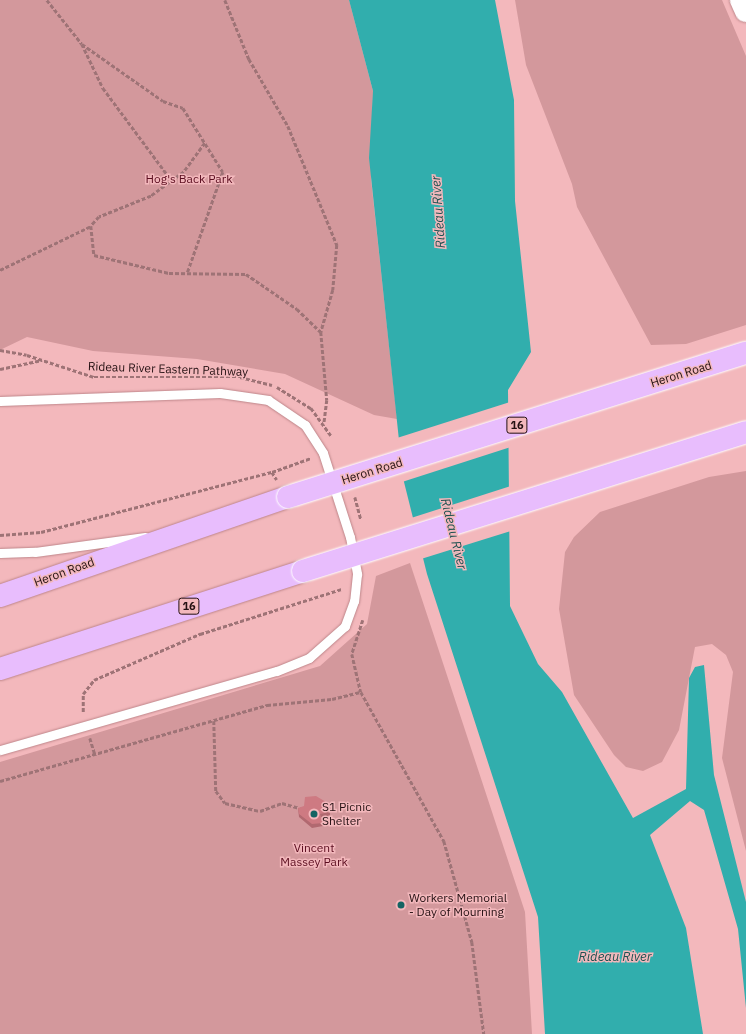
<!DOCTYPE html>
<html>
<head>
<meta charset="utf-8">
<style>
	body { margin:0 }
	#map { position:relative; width:746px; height:1034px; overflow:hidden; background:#f3b8bc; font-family:"IBM Plex Sans",sans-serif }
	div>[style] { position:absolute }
	.green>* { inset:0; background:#d3989c }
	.water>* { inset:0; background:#31aead }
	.pier>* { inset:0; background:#f3b8bc }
	.path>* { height:2.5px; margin-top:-1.25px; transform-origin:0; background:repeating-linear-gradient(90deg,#9e7376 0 4px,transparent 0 6px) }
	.roads { filter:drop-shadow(0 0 1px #be868a) drop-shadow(0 0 1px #be868a) }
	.lane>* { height:9px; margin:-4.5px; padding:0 4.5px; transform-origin:4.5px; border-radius:4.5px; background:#fff }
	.secondary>* { height:22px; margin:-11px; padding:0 11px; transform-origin:11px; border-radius:11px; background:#fff }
	.primary>* { height:22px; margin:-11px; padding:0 11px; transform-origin:11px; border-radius:11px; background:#e8bdfd }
	.bridges { filter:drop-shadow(0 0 1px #fff) drop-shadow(0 0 1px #fff) }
	.primary-bridge>* { height:22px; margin:-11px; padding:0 11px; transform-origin:11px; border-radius:11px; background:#e8bdfd }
	.wall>* { inset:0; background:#b16970 }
	.building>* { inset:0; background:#ce7a82 }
	.dots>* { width:11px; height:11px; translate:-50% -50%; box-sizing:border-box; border:2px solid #f3b8bc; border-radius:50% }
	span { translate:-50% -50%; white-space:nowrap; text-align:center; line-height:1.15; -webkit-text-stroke:3px #f3b8bc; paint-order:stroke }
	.shield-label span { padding:1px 3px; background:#f3b8bc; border:1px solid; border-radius:3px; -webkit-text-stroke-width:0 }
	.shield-label { font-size:11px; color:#241012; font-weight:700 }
	.park-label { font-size:12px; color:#5a0d1f }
	.street-label { font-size:12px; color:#241012 }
	.poi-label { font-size:12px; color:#241012 }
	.left { translate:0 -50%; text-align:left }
	.water-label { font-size:13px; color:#1f5251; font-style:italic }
</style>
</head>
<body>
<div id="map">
	<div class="green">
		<div style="clip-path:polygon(0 0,349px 0,373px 91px,371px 179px,397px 419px,374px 415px,285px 374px,197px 359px,93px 351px,27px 337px,0 350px)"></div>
		<div style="clip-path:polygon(515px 0,722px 0,746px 56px,746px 325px,686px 344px,651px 345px,577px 207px,572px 184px,526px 65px)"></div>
		<div style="clip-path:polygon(746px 471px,746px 851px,722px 758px,733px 672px,726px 655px,712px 644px,695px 647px,679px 730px,662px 762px,643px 771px,626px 767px,614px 755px,574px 695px,559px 609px,565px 552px,574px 537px,600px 512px,709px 477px)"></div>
		<div style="clip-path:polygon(410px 563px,525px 912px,532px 1034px,0 1034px,0 762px,320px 666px,367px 624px,376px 576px)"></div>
	</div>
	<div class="water">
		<div style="clip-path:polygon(349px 0,495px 0,514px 100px,515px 201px,531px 352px,508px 390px,510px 606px,538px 664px,562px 692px,633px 818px,686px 789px,689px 678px,695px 667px,704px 665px,714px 775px,746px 902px,746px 1008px,738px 929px,704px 810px,690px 801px,650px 835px,686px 928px,703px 1034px,545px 1034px,538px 917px,427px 574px,403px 478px,369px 158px,373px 91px)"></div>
	</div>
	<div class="pier">
		<div style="clip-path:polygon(510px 402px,511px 447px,402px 482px,397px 438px)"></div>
		<div style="clip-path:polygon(511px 486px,511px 531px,421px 559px,411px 518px)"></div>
	</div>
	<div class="path">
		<div style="left:47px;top:0;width:56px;rotate:51.5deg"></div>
		<div style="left:82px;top:44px;width:49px;rotate:64.5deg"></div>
		<div style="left:103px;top:88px;width:116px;rotate:53.4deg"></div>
		<div style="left:225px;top:0;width:64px;rotate:67.9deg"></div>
		<div style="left:249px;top:59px;width:78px;rotate:59.8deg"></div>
		<div style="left:288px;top:126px;width:129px;rotate:67.6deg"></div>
		<div style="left:337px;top:245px;width:45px;rotate:95.1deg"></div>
		<div style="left:333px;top:290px;width:44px;rotate:105.9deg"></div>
		<div style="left:321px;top:332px;width:68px;rotate:85deg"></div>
		<div style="left:327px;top:400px;width:23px;rotate:97deg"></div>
		<div style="left:82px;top:44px;width:99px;rotate:35.1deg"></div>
		<div style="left:163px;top:101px;width:21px;rotate:19deg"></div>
		<div style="left:183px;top:108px;width:75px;rotate:58deg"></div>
		<div style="left:223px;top:172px;width:108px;rotate:109.4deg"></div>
		<div style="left:205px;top:143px;width:36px;rotate:126deg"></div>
		<div style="left:184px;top:172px;width:41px;rotate:144deg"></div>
		<div style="left:151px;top:196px;width:56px;rotate:158deg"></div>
		<div style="left:99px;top:217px;width:12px;rotate:132deg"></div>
		<div style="left:91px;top:226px;width:29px;rotate:84deg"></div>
		<div style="left:94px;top:255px;width:77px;rotate:13.5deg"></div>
		<div style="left:169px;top:273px;width:77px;rotate:0.7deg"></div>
		<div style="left:246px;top:274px;width:62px;rotate:34.5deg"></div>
		<div style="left:297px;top:309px;width:33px;rotate:44deg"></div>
		<div style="left:0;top:270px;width:101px;rotate:-25.8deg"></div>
		<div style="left:0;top:350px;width:27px;rotate:10deg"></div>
		<div style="left:27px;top:355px;width:71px;rotate:18.2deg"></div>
		<div style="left:94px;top:377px;width:146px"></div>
		<div style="left:240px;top:377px;width:33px;rotate:14deg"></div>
		<div style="left:0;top:369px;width:43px;rotate:-12.1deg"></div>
		<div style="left:277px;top:387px;width:40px;rotate:32deg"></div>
		<div style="left:311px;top:408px;width:34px;rotate:54deg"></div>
		<div style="left:272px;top:472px;width:9px;rotate:58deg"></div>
		<div style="left:355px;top:497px;width:23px;rotate:75deg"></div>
		<div style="left:0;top:535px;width:41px;rotate:-4.2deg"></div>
		<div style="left:41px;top:532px;width:239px;rotate:-14.6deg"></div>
		<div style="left:272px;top:472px;width:41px;rotate:-19.7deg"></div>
		<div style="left:363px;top:620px;width:36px;rotate:108deg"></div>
		<div style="left:352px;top:654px;width:39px;rotate:77deg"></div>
		<div style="left:361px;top:692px;width:171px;rotate:60.9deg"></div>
		<div style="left:444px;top:841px;width:105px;rotate:74.5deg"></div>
		<div style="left:472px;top:942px;width:93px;rotate:82.6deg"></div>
		<div style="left:83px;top:712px;width:18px;rotate:-90deg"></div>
		<div style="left:83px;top:694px;width:18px;rotate:-52deg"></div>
		<div style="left:94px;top:680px;width:116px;rotate:-23.5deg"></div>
		<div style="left:200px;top:634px;width:149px;rotate:-17.6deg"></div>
		<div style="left:214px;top:721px;width:70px;rotate:88.4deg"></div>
		<div style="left:216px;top:791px;width:15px;rotate:53deg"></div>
		<div style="left:225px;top:803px;width:36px;rotate:13deg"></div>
		<div style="left:260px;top:811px;width:23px;rotate:-20deg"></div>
		<div style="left:282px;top:803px;width:19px;rotate:16deg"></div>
		<div style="left:90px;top:738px;width:17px;rotate:73deg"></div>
		<div style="left:0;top:781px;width:278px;rotate:-15.9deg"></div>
		<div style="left:267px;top:705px;width:65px;rotate:-5.3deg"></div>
		<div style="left:332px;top:699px;width:30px;rotate:-14deg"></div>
	</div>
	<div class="roads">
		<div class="lane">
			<div style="left:0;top:401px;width:220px;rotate:-2.1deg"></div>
			<div style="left:220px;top:393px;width:49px;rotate:8.3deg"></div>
			<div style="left:268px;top:400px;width:45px;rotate:34deg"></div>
			<div style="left:305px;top:425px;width:33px;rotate:57deg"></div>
			<div style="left:323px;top:453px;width:88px;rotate:72.2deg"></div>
			<div style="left:350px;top:537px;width:38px;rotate:79deg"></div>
			<div style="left:357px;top:574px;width:27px;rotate:96deg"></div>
			<div style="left:354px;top:601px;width:27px;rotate:110deg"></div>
			<div style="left:345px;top:626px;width:48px;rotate:138.4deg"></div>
			<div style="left:309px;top:658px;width:35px;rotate:158deg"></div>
			<div style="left:276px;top:671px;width:287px;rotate:164deg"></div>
			<div style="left:0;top:553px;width:35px;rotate:-2deg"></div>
			<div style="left:35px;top:552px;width:111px;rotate:-7.8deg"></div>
		</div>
		<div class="secondary">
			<div style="left:741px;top:0;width:12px;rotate:66deg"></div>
		</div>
		<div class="primary">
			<div style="left:0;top:596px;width:305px;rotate:-19deg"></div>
			<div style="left:0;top:669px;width:318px;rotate:-17.9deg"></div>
		</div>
	</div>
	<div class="bridges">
		<div class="primary-bridge">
			<div style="left:288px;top:497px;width:480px;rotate:-17.5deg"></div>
			<div style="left:303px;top:571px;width:464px;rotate:-17.4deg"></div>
		</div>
	</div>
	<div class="wall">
		<div style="clip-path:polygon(298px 808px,330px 812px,330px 816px,321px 817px,323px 823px,323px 826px,312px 828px,299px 817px)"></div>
	</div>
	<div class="building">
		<div style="clip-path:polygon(316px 796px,326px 802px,330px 812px,320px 814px,323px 823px,312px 824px,299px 814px,298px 808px,304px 806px,305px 797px)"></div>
	</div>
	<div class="dots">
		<div style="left:314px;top:814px;background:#146463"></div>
		<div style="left:401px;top:905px;background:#146463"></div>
	</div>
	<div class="shield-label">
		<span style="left:517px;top:425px">16</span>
		<span style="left:189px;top:606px">16</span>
	</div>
	<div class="park-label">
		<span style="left:189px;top:179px">Hog's Back Park</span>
		<span style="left:314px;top:855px">Vincent<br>Massey Park</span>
	</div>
	<div class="street-label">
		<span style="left:168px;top:369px;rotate:2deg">Rideau River Eastern Pathway</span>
		<span style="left:681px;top:374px;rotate:-17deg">Heron Road</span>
		<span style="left:372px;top:471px;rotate:-17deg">Heron Road</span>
		<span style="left:64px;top:572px;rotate:-20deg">Heron Road</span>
	</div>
	<div class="poi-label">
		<span class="left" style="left:322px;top:814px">S1 Picnic<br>Shelter</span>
		<span class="left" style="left:409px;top:905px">Workers Memorial<br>- Day of Mourning</span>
	</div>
	<div class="water-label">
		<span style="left:439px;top:212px;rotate:-94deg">Rideau River</span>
		<span style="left:453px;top:534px;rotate:76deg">Rideau River</span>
		<span style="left:615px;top:957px">Rideau River</span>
	</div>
</div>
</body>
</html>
